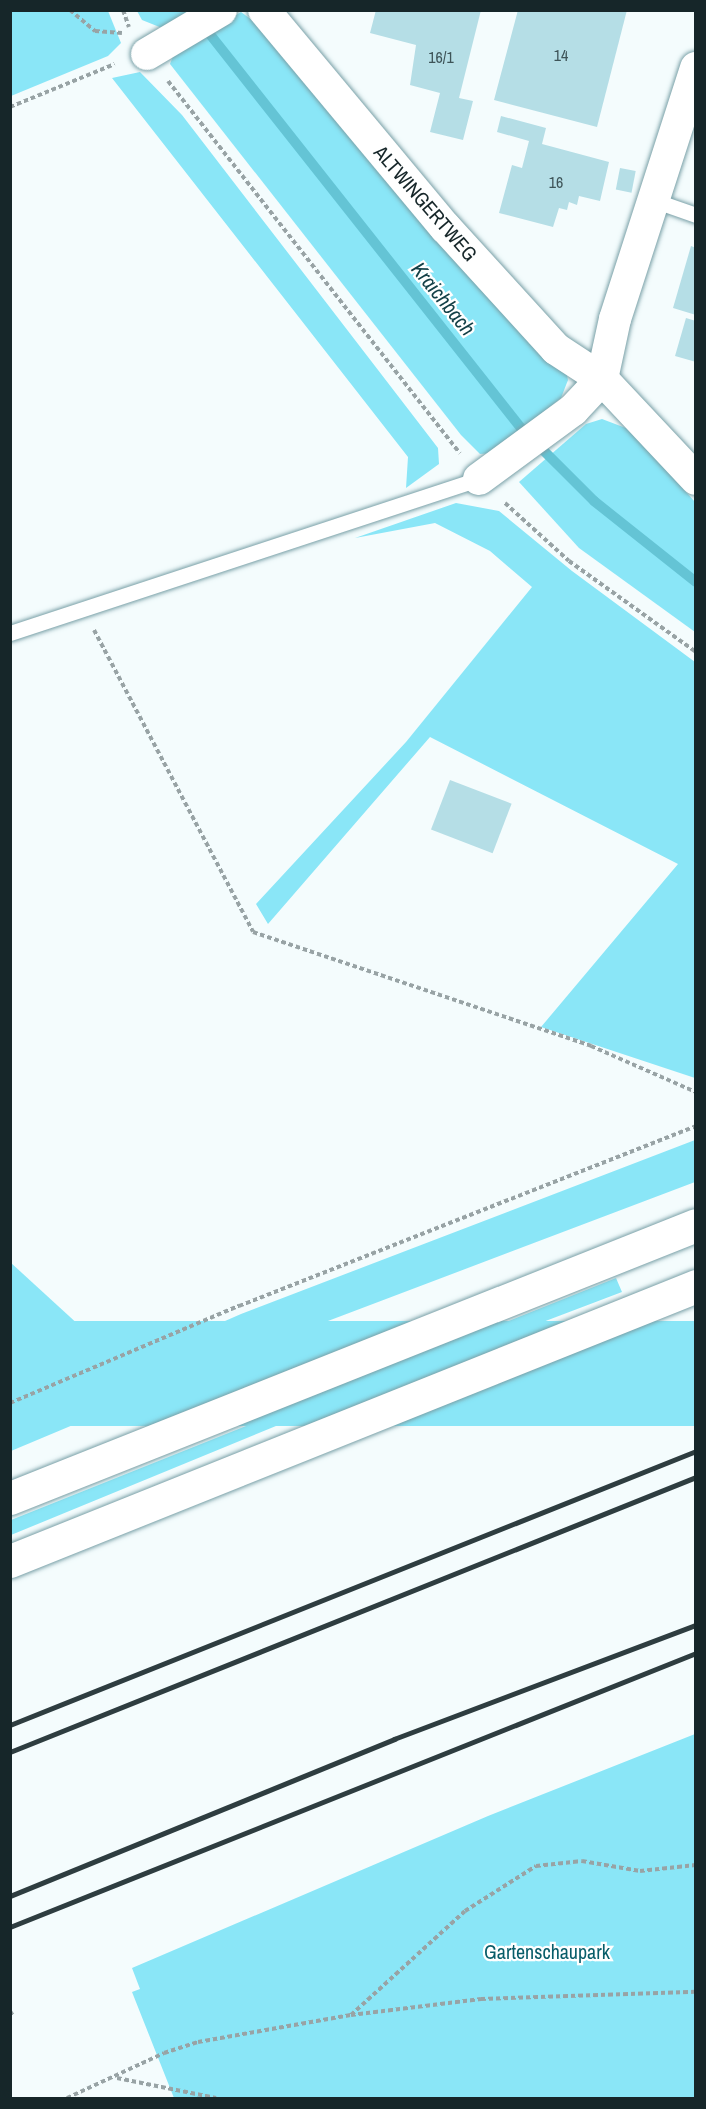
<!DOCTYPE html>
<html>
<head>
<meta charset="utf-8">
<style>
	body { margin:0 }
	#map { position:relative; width:706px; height:2109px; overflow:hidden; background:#f4fcfd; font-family:"Archivo Narrow",sans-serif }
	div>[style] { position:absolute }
	.green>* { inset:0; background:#8ae6f7; transform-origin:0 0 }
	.stream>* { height:10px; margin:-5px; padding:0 5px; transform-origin:5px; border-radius:5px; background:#64c4d5 }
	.building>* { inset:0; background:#b5dee6; transform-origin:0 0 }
	.path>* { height:4px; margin-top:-2px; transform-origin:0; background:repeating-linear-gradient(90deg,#98a3a5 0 4.5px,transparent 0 7.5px) }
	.roads { filter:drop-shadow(0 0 2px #79a0a7) drop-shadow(0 0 2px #79a0a7) }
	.service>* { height:15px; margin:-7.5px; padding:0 7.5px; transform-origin:7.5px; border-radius:7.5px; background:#fff }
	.minor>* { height:32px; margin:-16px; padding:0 16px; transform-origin:16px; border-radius:16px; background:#fff }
	.trunk>* { height:33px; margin:-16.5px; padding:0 16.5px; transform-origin:16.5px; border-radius:16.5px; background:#fff }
	.rail>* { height:4.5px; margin:-2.25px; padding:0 2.25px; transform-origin:2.25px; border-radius:2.25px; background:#2e3d40 }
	span { translate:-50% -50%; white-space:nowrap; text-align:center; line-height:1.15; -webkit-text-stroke:4.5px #fff; paint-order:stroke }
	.number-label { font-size:16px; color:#3e5458 }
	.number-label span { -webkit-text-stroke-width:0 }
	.street-label { font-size:20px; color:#162629 }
	.park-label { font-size:20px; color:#085d69 }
	.water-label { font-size:21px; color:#144148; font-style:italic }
	.frame { position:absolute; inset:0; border:12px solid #162629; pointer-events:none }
</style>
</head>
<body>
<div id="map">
	<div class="green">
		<div style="clip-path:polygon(11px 10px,108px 11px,121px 43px,108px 56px,11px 96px)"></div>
		<div style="clip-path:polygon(137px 11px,202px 11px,162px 28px,142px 20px)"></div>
		<div style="clip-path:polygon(241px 12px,279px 40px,566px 371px,568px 380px,561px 398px,493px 453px,480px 454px,461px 435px,170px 64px,175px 51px)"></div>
		<div style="clip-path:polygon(140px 72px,182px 115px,438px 448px,439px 464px,406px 488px,408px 457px,112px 78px)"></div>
		<div style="clip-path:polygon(602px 419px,631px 430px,695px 502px,695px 632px,579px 548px,519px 482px,586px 424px)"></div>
		<div style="clip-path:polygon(456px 503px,499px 511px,572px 571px,695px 662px,695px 1078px,541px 1027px,678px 864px,430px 737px,268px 924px,256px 904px,406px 742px,532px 587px,490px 551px,435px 523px,355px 538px)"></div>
		<div style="clip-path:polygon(695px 1140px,695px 1182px,254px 1349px,11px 1451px,11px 1415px,241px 1314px)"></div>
		<div style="clip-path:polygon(10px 1262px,93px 1338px,103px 1350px,11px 1386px)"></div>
		<div style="clip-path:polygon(616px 1278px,622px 1292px,371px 1387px,11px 1535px,11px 1520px)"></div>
		<div style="left:695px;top:1321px;width:105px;height:736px;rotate:90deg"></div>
		<div style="clip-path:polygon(695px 1734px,695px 2098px,174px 2098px,132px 1992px,140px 1989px,132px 1968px,488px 1816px)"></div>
	</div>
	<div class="stream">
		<div style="left:201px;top:23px;width:516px;rotate:51.69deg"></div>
		<div style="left:521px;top:428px;width:103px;rotate:45deg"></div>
		<div style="left:594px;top:501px;width:130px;rotate:38.5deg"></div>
	</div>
	<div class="building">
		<div style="clip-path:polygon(376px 10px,481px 10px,459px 98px,473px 101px,463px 140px,430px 132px,440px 93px,410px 85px,416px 45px,370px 33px)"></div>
		<div style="clip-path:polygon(518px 10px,627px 10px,597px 127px,494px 100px)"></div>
		<div style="clip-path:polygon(501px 116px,546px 128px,542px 144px,609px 162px,600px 201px,579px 196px,577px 205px,569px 202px,567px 210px,559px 208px,553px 227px,499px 213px,512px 165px,522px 168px,529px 141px,497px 132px)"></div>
		<div style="left:620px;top:168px;width:16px;height:22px;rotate:11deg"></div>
		<div style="clip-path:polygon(691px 246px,696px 248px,696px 315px,673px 308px)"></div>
		<div style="clip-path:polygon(686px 318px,696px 321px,696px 362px,675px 356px)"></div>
		<div style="left:450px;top:780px;width:66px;height:53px;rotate:21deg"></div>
	</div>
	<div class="path">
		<div style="left:70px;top:10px;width:33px;rotate:40deg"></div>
		<div style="left:95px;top:31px;width:27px;rotate:4deg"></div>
		<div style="left:123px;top:10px;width:18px;rotate:71deg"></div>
		<div style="left:168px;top:81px;width:473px;rotate:51.9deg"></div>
		<div style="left:10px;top:107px;width:113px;rotate:-22.3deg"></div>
		<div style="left:505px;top:503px;width:86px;rotate:42.2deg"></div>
		<div style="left:569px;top:561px;width:156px;rotate:35.6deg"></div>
		<div style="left:94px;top:630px;width:341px;rotate:62.2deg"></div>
		<div style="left:253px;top:932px;width:357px;rotate:18.6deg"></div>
		<div style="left:591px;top:1046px;width:115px;rotate:23.7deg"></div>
		<div style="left:10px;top:1403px;width:249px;rotate:-23deg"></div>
		<div style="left:239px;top:1306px;width:491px;rotate:-21.5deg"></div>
		<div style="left:10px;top:2011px;width:6px;rotate:59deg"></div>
		<div style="left:351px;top:2015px;width:154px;rotate:-42.4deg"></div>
		<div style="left:465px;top:1911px;width:84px;rotate:-32.4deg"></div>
		<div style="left:536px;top:1866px;width:46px;rotate:-6.2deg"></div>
		<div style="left:582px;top:1861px;width:59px;rotate:9.8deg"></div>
		<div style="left:640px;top:1871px;width:56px;rotate:-6.1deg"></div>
		<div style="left:117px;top:2078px;width:101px;rotate:11.4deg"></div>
		<div style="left:67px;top:2098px;width:107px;rotate:-24.9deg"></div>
		<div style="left:164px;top:2053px;width:36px;rotate:-18deg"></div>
		<div style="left:198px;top:2042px;width:155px;rotate:-10deg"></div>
		<div style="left:351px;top:2015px;width:131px;rotate:-7deg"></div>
		<div style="left:481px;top:1999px;width:215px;rotate:-1.9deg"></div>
	</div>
	<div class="roads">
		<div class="service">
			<div style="left:653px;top:200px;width:46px;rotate:19.2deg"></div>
			<div style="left:10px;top:633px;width:494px;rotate:-18.2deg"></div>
		</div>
		<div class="minor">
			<div style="left:264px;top:10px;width:283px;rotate:50.2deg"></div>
			<div style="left:445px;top:227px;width:165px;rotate:47.7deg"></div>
			<div style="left:556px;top:349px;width:55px;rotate:33.1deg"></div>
			<div style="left:602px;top:379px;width:137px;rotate:46.8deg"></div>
			<div style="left:147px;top:54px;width:86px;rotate:-30.7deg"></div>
			<div style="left:602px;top:379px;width:61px;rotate:-77.8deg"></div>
			<div style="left:615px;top:319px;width:264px;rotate:-72.1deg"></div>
			<div style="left:479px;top:479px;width:117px;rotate:-36.3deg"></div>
			<div style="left:573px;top:410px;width:42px;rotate:-46.9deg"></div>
		</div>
		<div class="trunk">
			<div style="left:10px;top:1498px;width:738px;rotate:-21.7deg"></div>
			<div style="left:10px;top:1561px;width:739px;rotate:-21.84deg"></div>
		</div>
	</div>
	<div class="rail">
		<div style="left:10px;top:1725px;width:739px;rotate:-21.77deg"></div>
		<div style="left:10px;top:1752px;width:739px;rotate:-21.84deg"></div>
		<div style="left:10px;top:1896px;width:415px;rotate:-22.2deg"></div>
		<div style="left:394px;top:1739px;width:323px;rotate:-20.7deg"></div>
		<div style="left:10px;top:1927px;width:739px;rotate:-21.77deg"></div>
	</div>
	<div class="number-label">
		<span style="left:561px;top:55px">14</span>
		<span style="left:441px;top:57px">16/1</span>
		<span style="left:556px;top:182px">16</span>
	</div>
	<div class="street-label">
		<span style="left:426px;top:203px;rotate:49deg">ALTWINGERTWEG</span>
	</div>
	<div class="park-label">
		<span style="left:547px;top:1951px">Gartenschaupark</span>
	</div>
	<div class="water-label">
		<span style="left:443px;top:299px;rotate:51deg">Kraichbach</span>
	</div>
	<div class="frame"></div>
</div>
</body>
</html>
